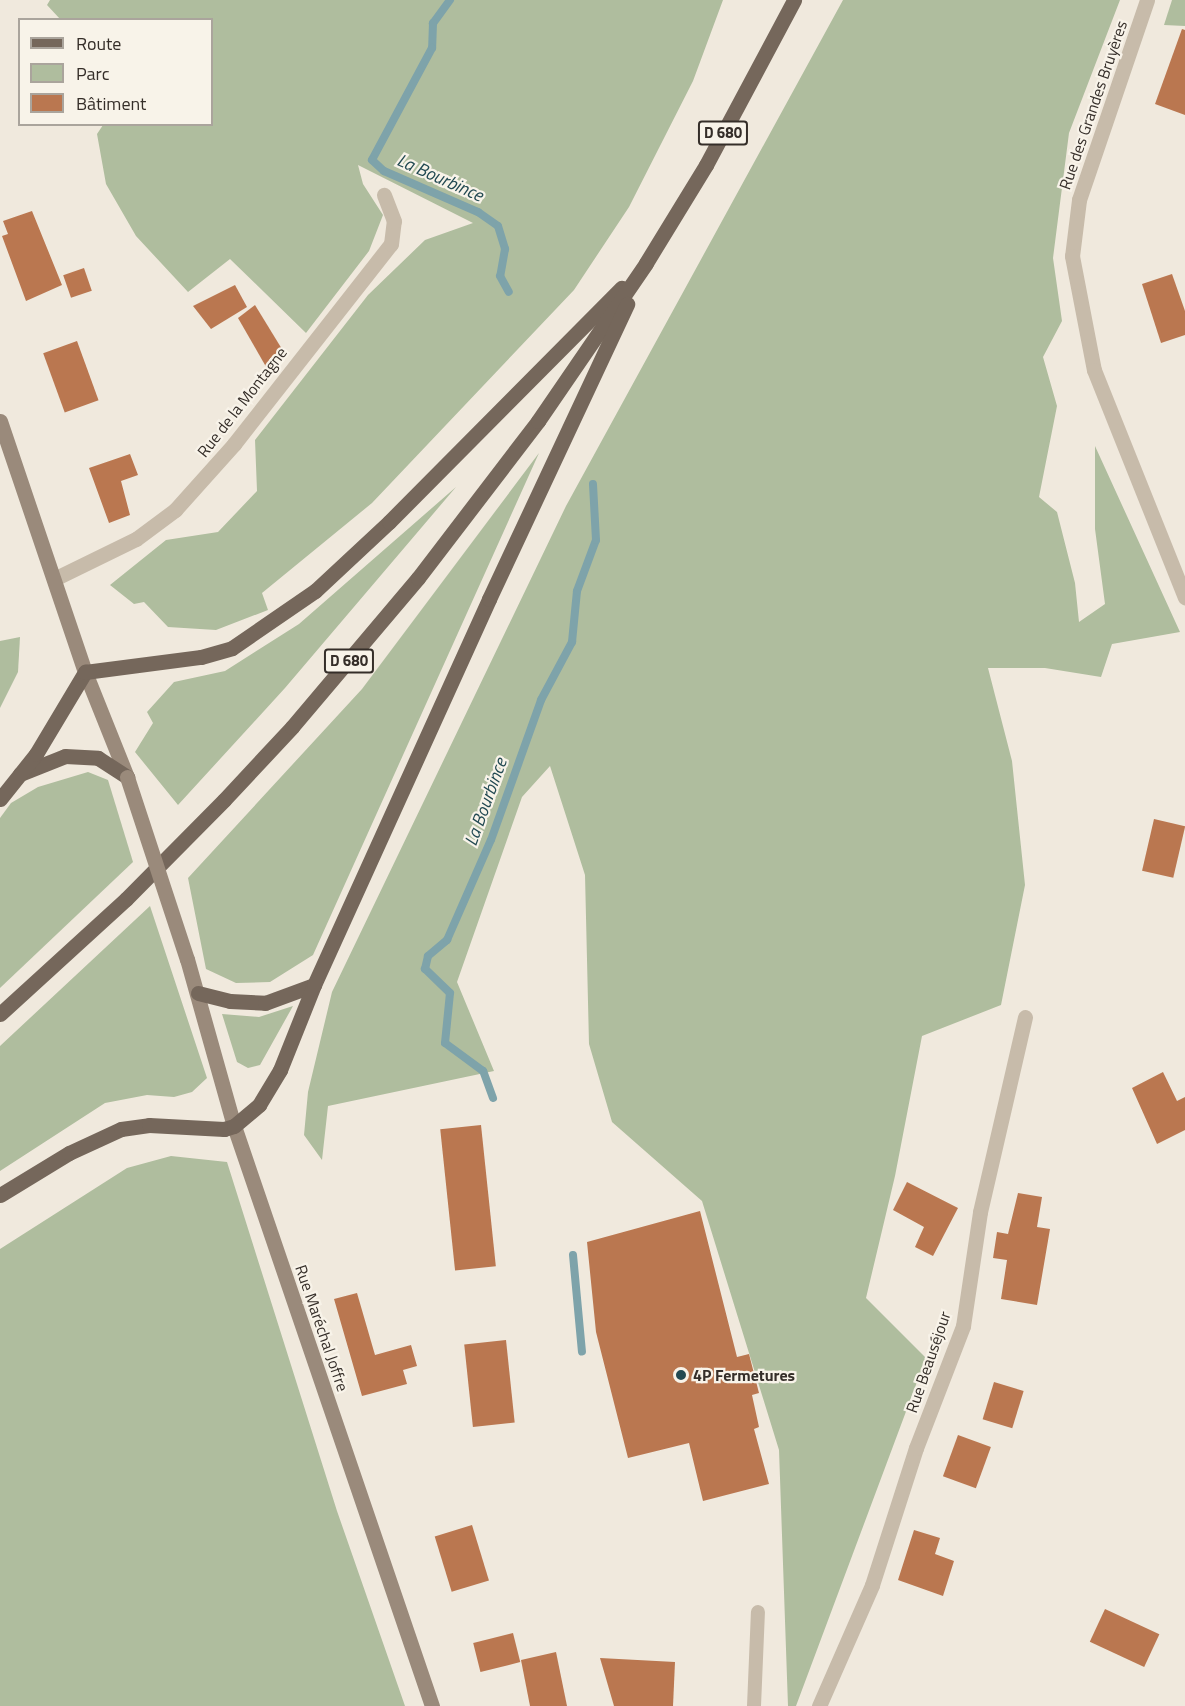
<!DOCTYPE html>
<html>
<head>
<meta charset="utf-8">
<style>
	body { margin:0 }
	#map { position:relative; width:1185px; height:1706px; overflow:hidden; background:#f0e9dd; font-family:"Titillium Web",sans-serif }
	div>[style] { position:absolute }
	.green>* { inset:0; background:#afbd9e }
	.stream>* { height:8px; margin:-4px; padding:0 4px; transform-origin:4px; border-radius:4px; background:#7ea3aa }
	.building>* { inset:0; background:#ba7750; transform-origin:0 0 }
	.lane>* { height:14px; margin:-7px; padding:0 7px; transform-origin:7px; border-radius:7px; background:#c7bbaa }
	.street>* { height:15px; margin:-7.5px; padding:0 7.5px; transform-origin:7.5px; border-radius:7.5px; background:#c7bbaa }
	.secondary>* { height:15px; margin:-7.5px; padding:0 7.5px; transform-origin:7.5px; border-radius:7.5px; background:#9a8a7b }
	.primary>* { height:15px; margin:-7.5px; padding:0 7.5px; transform-origin:7.5px; border-radius:7.5px; background:#75675b }
	.secondary-bridge>* { height:15px; margin:-7.5px; padding:0 7.5px; transform-origin:7.5px; border-radius:7.5px; background:#9a8a7b }
	.dots>* { width:16px; height:16px; translate:-50% -50%; box-sizing:border-box; border:3px solid #f8f3e9; border-radius:50% }
	span { translate:-50% -50%; white-space:nowrap; text-align:center; line-height:1.15; -webkit-text-stroke:4.5px #f8f3e9; paint-order:stroke }
	.shield-label span { padding:2px 4px; background:#f8f3e9; border:2px solid; border-radius:4px; -webkit-text-stroke-width:0 }
	.shield-label { font-size:15px; color:#352e29; font-weight:700 }
	.street-label { font-size:16px; color:#352e29 }
	.poi-label { font-size:16px; color:#352e29; font-weight:700 }
	.left { translate:0 -50%; text-align:left }
	.water-label { font-size:18px; color:#224952; font-style:italic }
	.legend { position:absolute; left:18px; top:18px; width:195px; height:108px; box-sizing:border-box; background:#f8f3e9; border:2px solid #aaa49c; margin:0; padding:8px 10px; list-style:none; font-size:18px; color:#352e29 }
	.legend li { display:flex; align-items:center; gap:12px; height:30px }
	.legend b { width:30px; border:2px solid #aaa49c }
</style>
</head>
<body>
<div id="map">
	<div class="green">
		<div style="clip-path:polygon(50px 0,723px 0,693px 81px,629px 207px,574px 290px,372px 503px,262px 593px,268px 610px,216px 630px,168px 627px,144px 602px,134px 604px,110px 585px,166px 540px,218px 532px,257px 491px,255px 440px,368px 295px,425px 240px,473px 223px,358px 165px,363px 184px,383px 215px,369px 251px,306px 333px,230px 259px,188px 292px,136px 236px,106px 184px,97px 134px,103px 125px,212px 124px,212px 20px,60px 19px,47px 5px)"></div>
		<div style="clip-path:polygon(843px 0,1120px 0,1069px 133px,1053px 258px,1062px 321px,1043px 357px,1057px 406px,1039px 497px,1057px 512px,1075px 583px,1079px 622px,1105px 604px,1095px 529px,1095px 446px,1180px 632px,1112px 644px,1101px 677px,1045px 668px,988px 668px,1012px 761px,1025px 885px,1001px 1005px,922px 1036px,895px 1176px,866px 1298px,926px 1358px,796px 1706px,788px 1706px,779px 1450px,702px 1201px,612px 1122px,589px 1044px,585px 875px,550px 766px,522px 797px,457px 982px,494px 1071px,328px 1106px,322px 1160px,304px 1135px,308px 1092px,332px 992px,566px 506px)"></div>
		<div style="clip-path:polygon(1172px 0,1185px 0,1185px 26px,1164px 25px)"></div>
		<div style="clip-path:polygon(539px 453px,313px 955px,270px 982px,236px 983px,206px 969px,188px 878px,362px 689px)"></div>
		<div style="clip-path:polygon(456px 487px,285px 688px,178px 805px,135px 752px,153px 723px,147px 712px,174px 682px,225px 671px,299px 624px)"></div>
		<div style="clip-path:polygon(20px 637px,18px 672px,0 708px,0 641px)"></div>
		<div style="clip-path:polygon(88px 772px,108px 780px,133px 862px,0 988px,0 818px,11px 803px,38px 787px)"></div>
		<div style="clip-path:polygon(150px 906px,207px 1078px,192px 1092px,174px 1097px,147px 1095px,105px 1103px,0 1171px,0 1046px)"></div>
		<div style="clip-path:polygon(293px 1006px,260px 1065px,248px 1068px,237px 1062px,222px 1014px,259px 1017px)"></div>
		<div style="clip-path:polygon(171px 1156px,227px 1162px,337px 1511px,405px 1706px,0 1706px,0 1249px,127px 1168px)"></div>
	</div>
	<div class="stream">
		<div style="left:450px;top:0;width:29px;rotate:126deg"></div>
		<div style="left:433px;top:23px;width:25px;rotate:92deg"></div>
		<div style="left:432px;top:48px;width:127px;rotate:118.2deg"></div>
		<div style="left:372px;top:160px;width:16px;rotate:43deg"></div>
		<div style="left:384px;top:171px;width:103px;rotate:23.6deg"></div>
		<div style="left:478px;top:212px;width:24px;rotate:35deg"></div>
		<div style="left:498px;top:226px;width:24px;rotate:73deg"></div>
		<div style="left:505px;top:249px;width:27px;rotate:100deg"></div>
		<div style="left:500px;top:276px;width:18px;rotate:61deg"></div>
		<div style="left:493px;top:1098px;width:29px;rotate:-110deg"></div>
		<div style="left:483px;top:1071px;width:47px;rotate:-143.6deg"></div>
		<div style="left:445px;top:1043px;width:50px;rotate:-84.3deg"></div>
		<div style="left:450px;top:993px;width:35px;rotate:-136deg"></div>
		<div style="left:425px;top:969px;width:13px;rotate:-77deg"></div>
		<div style="left:428px;top:956px;width:25px;rotate:-40deg"></div>
		<div style="left:447px;top:940px;width:109px;rotate:-66.3deg"></div>
		<div style="left:491px;top:840px;width:149px;rotate:-70.3deg"></div>
		<div style="left:541px;top:700px;width:66px;rotate:-61.9deg"></div>
		<div style="left:572px;top:642px;width:51px;rotate:-84.4deg"></div>
		<div style="left:577px;top:591px;width:54px;rotate:-69.6deg"></div>
		<div style="left:596px;top:540px;width:56px;rotate:-93.1deg"></div>
		<div style="left:573px;top:1255px;width:97px;rotate:84.7deg"></div>
	</div>
	<div class="building">
		<div style="clip-path:polygon(1182px 29px,1185px 30px,1185px 115px,1155px 104px)"></div>
		<div style="clip-path:polygon(32px 211px,62px 285px,26px 301px,2px 236px,8px 234px,3px 221px)"></div>
		<div style="left:84px;top:268px;width:24px;height:22px;rotate:71deg"></div>
		<div style="clip-path:polygon(1172px 274px,1185px 311px,1185px 335px,1161px 343px,1142px 284px)"></div>
		<div style="clip-path:polygon(235px 285px,247px 307px,211px 329px,193px 306px)"></div>
		<div style="clip-path:polygon(255px 305px,285px 354px,269px 372px,238px 318px)"></div>
		<div style="left:77px;top:341px;width:63px;height:36px;rotate:70deg"></div>
		<div style="clip-path:polygon(130px 454px,138px 475px,121px 481px,130px 515px,109px 523px,89px 468px)"></div>
		<div style="left:1154px;top:819px;width:32px;height:53px;rotate:13deg"></div>
		<div style="clip-path:polygon(1163px 1072px,1177px 1101px,1185px 1097px,1185px 1130px,1157px 1144px,1132px 1088px)"></div>
		<div style="left:481px;top:1125px;width:142px;height:41px;rotate:84deg"></div>
		<div style="clip-path:polygon(907px 1182px,958px 1208px,933px 1256px,915px 1247px,924px 1227px,893px 1210px)"></div>
		<div style="clip-path:polygon(1018px 1193px,1042px 1197px,1037px 1227px,1050px 1229px,1037px 1305px,1001px 1299px,1007px 1260px,993px 1258px,997px 1232px,1008px 1234px)"></div>
		<div style="clip-path:polygon(700px 1211px,737px 1357px,749px 1354px,759px 1393px,752px 1395px,759px 1427px,754px 1429px,769px 1484px,703px 1501px,689px 1443px,628px 1458px,596px 1332px,587px 1242px)"></div>
		<div style="clip-path:polygon(357px 1293px,375px 1355px,411px 1345px,417px 1366px,403px 1370px,407px 1384px,362px 1396px,334px 1299px)"></div>
		<div style="left:506px;top:1340px;width:83px;height:42px;rotate:84deg"></div>
		<div style="left:994px;top:1382px;width:31px;height:39px;rotate:17deg"></div>
		<div style="left:958px;top:1435px;width:35px;height:44px;rotate:20deg"></div>
		<div style="left:472px;top:1525px;width:58px;height:39px;rotate:73deg"></div>
		<div style="clip-path:polygon(914px 1530px,940px 1538px,935px 1554px,954px 1561px,943px 1596px,898px 1580px)"></div>
		<div style="left:1105px;top:1609px;width:60px;height:36px;rotate:25deg"></div>
		<div style="left:513px;top:1633px;width:30px;height:41px;rotate:76deg"></div>
		<div style="clip-path:polygon(556px 1652px,567px 1706px,530px 1706px,521px 1660px)"></div>
		<div style="clip-path:polygon(600px 1658px,675px 1662px,673px 1706px,614px 1706px)"></div>
	</div>
	<div class="lane">
		<div style="left:754px;top:1706px;width:94px;rotate:-87.6deg"></div>
	</div>
	<div class="street">
		<div style="left:1147px;top:0;width:211px;rotate:108.8deg"></div>
		<div style="left:1079px;top:200px;width:56px;rotate:97.1deg"></div>
		<div style="left:1072px;top:256px;width:116px;rotate:79.1deg"></div>
		<div style="left:1094px;top:370px;width:245px;rotate:68.2deg"></div>
		<div style="left:54px;top:579px;width:91px;rotate:-26deg"></div>
		<div style="left:136px;top:539px;width:49px;rotate:-36.6deg"></div>
		<div style="left:175px;top:510px;width:89px;rotate:-48.2deg"></div>
		<div style="left:234px;top:444px;width:254px;rotate:-51.9deg"></div>
		<div style="left:391px;top:244px;width:23px;rotate:-83deg"></div>
		<div style="left:394px;top:221px;width:28px;rotate:-111deg"></div>
		<div style="left:819px;top:1706px;width:132px;rotate:-66.3deg"></div>
		<div style="left:872px;top:1585px;width:144px;rotate:-72.2deg"></div>
		<div style="left:916px;top:1448px;width:131px;rotate:-68.9deg"></div>
		<div style="left:963px;top:1326px;width:115px;rotate:-81.5deg"></div>
		<div style="left:980px;top:1212px;width:200px;rotate:-77deg"></div>
	</div>
	<div class="secondary">
		<div style="left:0;top:421px;width:265px;rotate:71.3deg"></div>
		<div style="left:85px;top:672px;width:113px;rotate:68.2deg"></div>
		<div style="left:187px;top:959px;width:173px;rotate:74.3deg"></div>
		<div style="left:234px;top:1126px;width:613px;rotate:71.15deg"></div>
	</div>
	<div class="primary">
		<div style="left:20px;top:774px;width:48px;rotate:-21.8deg"></div>
		<div style="left:65px;top:756px;width:33px;rotate:3deg"></div>
		<div style="left:98px;top:758px;width:35px;rotate:33deg"></div>
		<div style="left:0;top:799px;width:58px;rotate:-51.3deg"></div>
		<div style="left:36px;top:754px;width:96px;rotate:-59.1deg"></div>
		<div style="left:85px;top:672px;width:117px;rotate:-7.4deg"></div>
		<div style="left:201px;top:657px;width:32px;rotate:-16deg"></div>
		<div style="left:232px;top:648px;width:101px;rotate:-34.5deg"></div>
		<div style="left:315px;top:591px;width:101px;rotate:-43deg"></div>
		<div style="left:389px;top:522px;width:330px;rotate:-45.2deg"></div>
		<div style="left:198px;top:993px;width:33px;rotate:14deg"></div>
		<div style="left:230px;top:1001px;width:35px;rotate:3deg"></div>
		<div style="left:265px;top:1003px;width:52px;rotate:-20.2deg"></div>
		<div style="left:0;top:1014px;width:171px;rotate:-42.4deg"></div>
		<div style="left:126px;top:899px;width:139px;rotate:-45.3deg"></div>
		<div style="left:224px;top:800px;width:100px;rotate:-47deg"></div>
		<div style="left:292px;top:727px;width:195px;rotate:-49.8deg"></div>
		<div style="left:418px;top:578px;width:198px;rotate:-52.6deg"></div>
		<div style="left:538px;top:421px;width:191px;rotate:-55.6deg"></div>
		<div style="left:646px;top:263px;width:115px;rotate:-58.5deg"></div>
		<div style="left:706px;top:165px;width:187px;rotate:-61.9deg"></div>
		<div style="left:0;top:1195px;width:81px;rotate:-31.3deg"></div>
		<div style="left:69px;top:1153px;width:57px;rotate:-24.8deg"></div>
		<div style="left:121px;top:1129px;width:28px;rotate:-8deg"></div>
		<div style="left:149px;top:1125px;width:75px;rotate:3.1deg"></div>
		<div style="left:224px;top:1129px;width:10px;rotate:-17deg"></div>
		<div style="left:234px;top:1126px;width:33px;rotate:-40deg"></div>
		<div style="left:259px;top:1105px;width:41px;rotate:-59deg"></div>
		<div style="left:280px;top:1070px;width:92px;rotate:-68.2deg"></div>
		<div style="left:314px;top:985px;width:424px;rotate:-65.6deg"></div>
		<div style="left:489px;top:599px;width:326px;rotate:-64.9deg"></div>
	</div>
	<div class="secondary-bridge">
		<div style="left:127px;top:777px;width:192px;rotate:71.8deg"></div>
	</div>
	<div class="dots">
		<div style="left:681px;top:1375px;background:#224952"></div>
	</div>
	<div class="shield-label">
		<span style="left:723px;top:133px">D 680</span>
		<span style="left:349px;top:661px">D 680</span>
	</div>
	<div class="street-label">
		<span style="left:1093px;top:105px;rotate:-71deg">Rue des Grandes Bruyères</span>
		<span style="left:242px;top:402px;rotate:-52deg">Rue de la Montagne</span>
		<span style="left:322px;top:1328px;rotate:71deg">Rue Maréchal Joffre</span>
		<span style="left:928px;top:1362px;rotate:-71deg">Rue Beauséjour</span>
	</div>
	<div class="poi-label">
		<span class="left" style="left:693px;top:1375px">4P Fermetures</span>
	</div>
	<div class="water-label">
		<span style="left:440px;top:178px;rotate:24deg">La Bourbince</span>
		<span style="left:486px;top:802px;rotate:-70deg">La Bourbince</span>
	</div>
	<ul class="legend">
	<li><b style="height:8px;background:#75675b"></b>Route</li>
	<li><b style="height:16px;background:#afbd9e"></b>Parc</li>
	<li><b style="height:16px;background:#ba7750"></b>Bâtiment</li>
	</ul>
</div>
</body>
</html>
